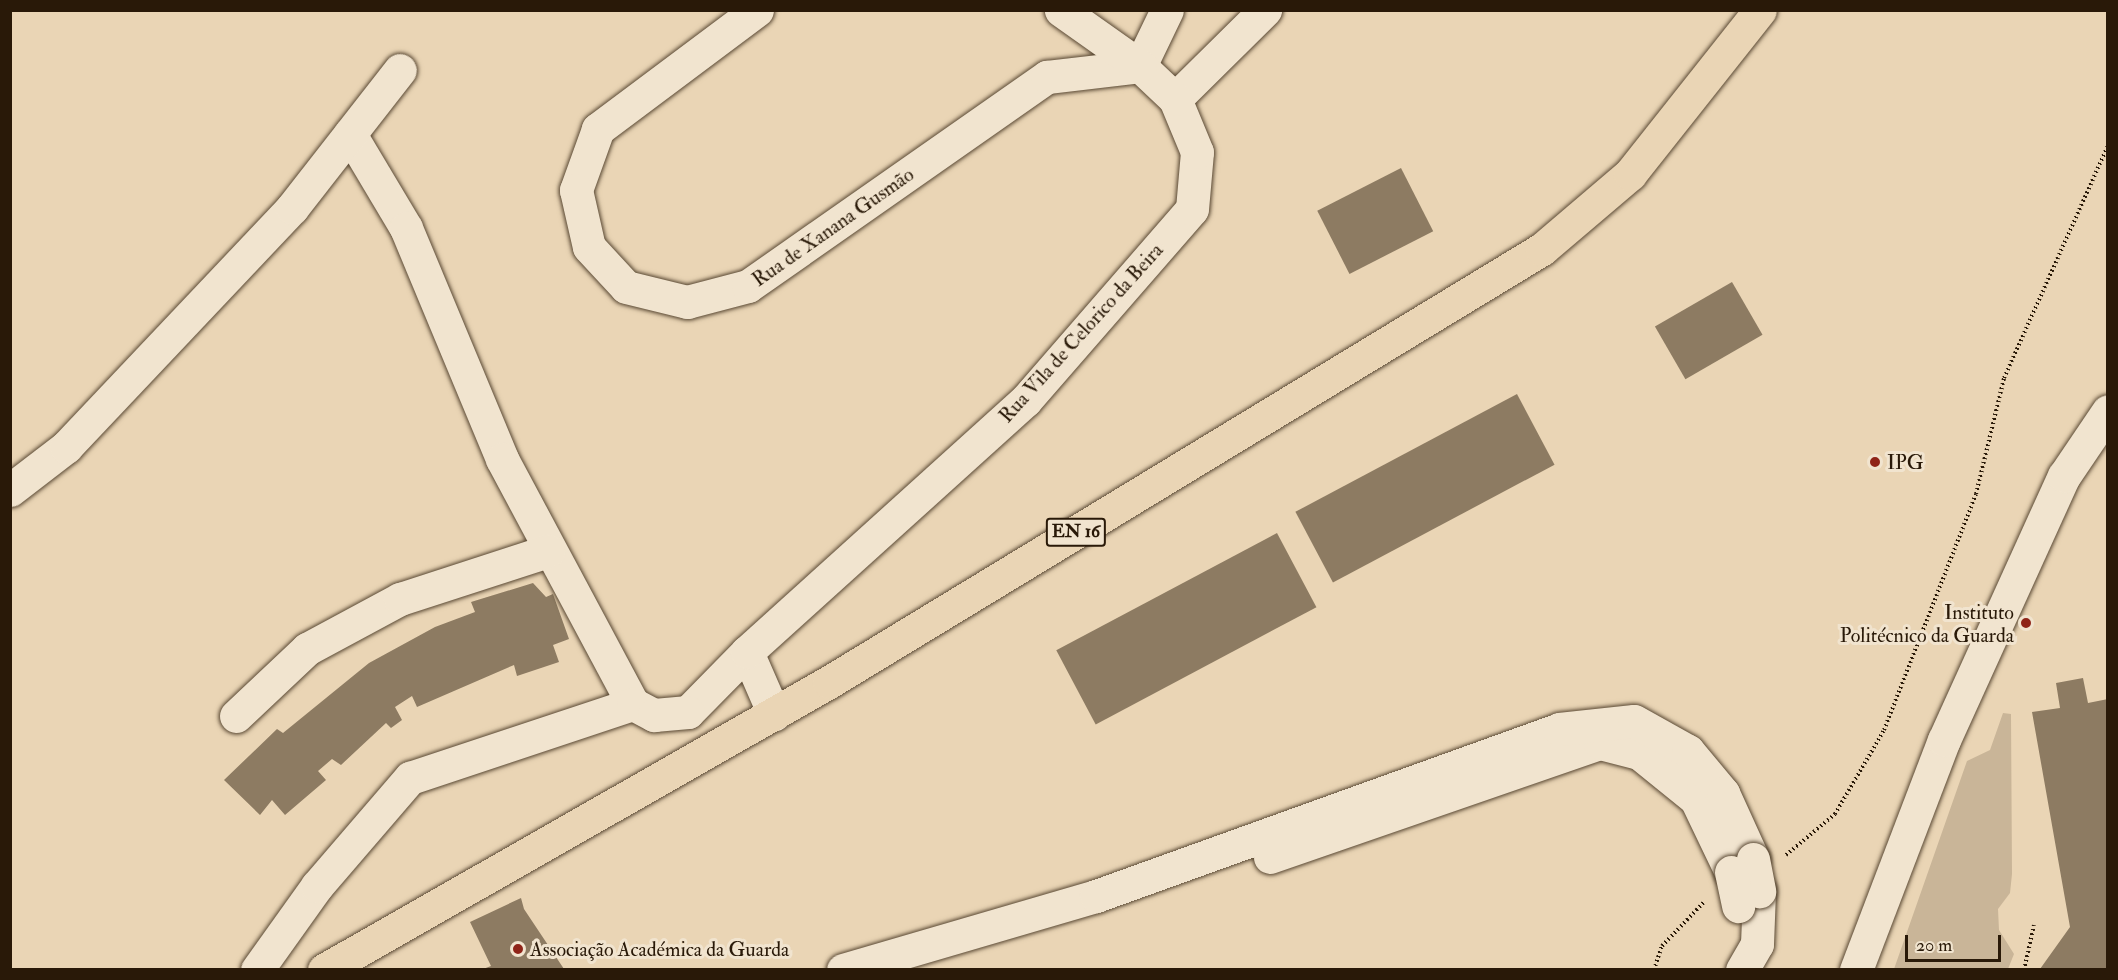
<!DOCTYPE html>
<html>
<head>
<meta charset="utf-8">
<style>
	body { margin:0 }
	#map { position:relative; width:2118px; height:980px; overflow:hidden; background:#ead5b5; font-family:"IM FELL Double Pica",serif }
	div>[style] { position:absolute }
	.green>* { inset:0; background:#c9b598 }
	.building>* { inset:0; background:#8d7b62; transform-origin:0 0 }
	.path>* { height:4px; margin-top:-2px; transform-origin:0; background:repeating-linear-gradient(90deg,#291908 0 1.5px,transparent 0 4.5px) }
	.roads { filter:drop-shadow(0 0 2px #594833) drop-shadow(0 0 2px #594833) }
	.minor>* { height:33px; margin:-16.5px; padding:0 16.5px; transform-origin:16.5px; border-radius:16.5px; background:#f1e4cf }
	.primary>* { height:33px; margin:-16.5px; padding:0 16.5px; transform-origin:16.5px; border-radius:16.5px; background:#ead5b5 }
	.bridges { filter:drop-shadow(0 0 2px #594833) drop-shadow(0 0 2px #594833) }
	.minor-bridge>* { height:33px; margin:-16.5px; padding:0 16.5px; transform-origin:16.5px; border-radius:16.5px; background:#f1e4cf }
	.dots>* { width:16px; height:16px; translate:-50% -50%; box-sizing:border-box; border:3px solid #f1e4cf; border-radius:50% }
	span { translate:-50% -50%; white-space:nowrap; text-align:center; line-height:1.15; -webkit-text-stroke:6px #f1e4cf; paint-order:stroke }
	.shield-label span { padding:2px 4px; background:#f1e4cf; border:2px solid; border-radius:4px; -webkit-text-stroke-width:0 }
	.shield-label { font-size:18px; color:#291908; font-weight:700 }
	.street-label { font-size:20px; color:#291908 }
	.poi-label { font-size:20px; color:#291908 }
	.left { translate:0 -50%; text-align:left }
	.right { translate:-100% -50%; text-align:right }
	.frame { position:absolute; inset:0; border:12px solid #291908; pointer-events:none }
	.scale { position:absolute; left:1905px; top:935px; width:96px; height:27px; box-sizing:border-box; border:3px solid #291908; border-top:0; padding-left:8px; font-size:18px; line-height:21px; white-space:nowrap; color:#291908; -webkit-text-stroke:4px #f1e4cf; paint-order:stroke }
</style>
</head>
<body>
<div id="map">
	<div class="green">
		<div style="clip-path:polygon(2003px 713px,2011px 714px,2012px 874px,2010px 893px,1998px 909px,1999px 930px,2014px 954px,2008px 969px,1894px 969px,1967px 761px,1990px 750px)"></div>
	</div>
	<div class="building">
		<div style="left:1401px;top:168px;width:71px;height:94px;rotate:63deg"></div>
		<div style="left:1732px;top:282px;width:61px;height:89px;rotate:60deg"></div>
		<div style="left:1517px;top:394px;width:80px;height:251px;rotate:62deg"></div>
		<div style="left:1277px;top:533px;width:84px;height:250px;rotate:62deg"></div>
		<div style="clip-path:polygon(533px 583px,546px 597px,553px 594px,569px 639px,553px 645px,559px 662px,517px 676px,514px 665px,417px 707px,412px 696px,395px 707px,402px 720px,391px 728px,386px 723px,341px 765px,332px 759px,318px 771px,326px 780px,285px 815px,272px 800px,260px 815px,224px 780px,277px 729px,283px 733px,369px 663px,435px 627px,475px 612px,471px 602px)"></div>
		<div style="clip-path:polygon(2083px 678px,2088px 703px,2108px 699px,2108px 969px,2040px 969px,2070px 927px,2032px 712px,2060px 708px,2056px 683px)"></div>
		<div style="clip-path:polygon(521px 898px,524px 909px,564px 969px,483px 969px,491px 966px,470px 922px)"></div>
	</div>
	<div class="path">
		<div style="left:1786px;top:855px;width:64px;rotate:-39.9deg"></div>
		<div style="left:1835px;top:814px;width:97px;rotate:-59.7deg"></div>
		<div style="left:1884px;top:730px;width:253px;rotate:-68.7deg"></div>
		<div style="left:1976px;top:494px;width:119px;rotate:-76.4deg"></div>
		<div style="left:2004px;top:378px;width:254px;rotate:-65.9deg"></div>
		<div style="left:1654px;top:970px;width:25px;rotate:-72deg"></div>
		<div style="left:1662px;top:946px;width:61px;rotate:-46.3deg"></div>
		<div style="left:2024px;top:970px;width:46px;rotate:-77.5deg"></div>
	</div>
	<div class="roads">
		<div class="minor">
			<div style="left:757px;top:10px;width:199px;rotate:143.2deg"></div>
			<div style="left:598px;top:129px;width:65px;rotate:109.8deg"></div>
			<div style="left:576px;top:190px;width:58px;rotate:77.2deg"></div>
			<div style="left:589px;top:247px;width:54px;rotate:47.2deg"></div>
			<div style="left:626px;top:287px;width:63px;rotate:13.8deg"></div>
			<div style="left:687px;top:302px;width:63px;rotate:-14.7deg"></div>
			<div style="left:748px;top:286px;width:365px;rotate:-35deg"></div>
			<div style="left:1047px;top:77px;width:94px;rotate:-6.7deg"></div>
			<div style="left:1140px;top:66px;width:62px;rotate:-64.3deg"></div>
			<div style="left:1175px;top:99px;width:127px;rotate:-44.7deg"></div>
			<div style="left:350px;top:134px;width:109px;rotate:59.2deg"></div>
			<div style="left:406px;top:228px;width:250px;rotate:67.4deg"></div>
			<div style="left:502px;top:459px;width:278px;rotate:61.9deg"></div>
			<div style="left:10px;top:490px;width:71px;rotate:-37.5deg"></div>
			<div style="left:66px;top:447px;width:329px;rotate:-46.6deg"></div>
			<div style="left:292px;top:208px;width:175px;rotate:-52deg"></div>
			<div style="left:747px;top:652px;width:68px;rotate:66.5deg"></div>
			<div style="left:688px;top:712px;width:84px;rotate:-45.5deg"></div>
			<div style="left:747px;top:652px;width:375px;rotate:-42.1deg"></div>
			<div style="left:1025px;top:401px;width:254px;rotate:-49deg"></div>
			<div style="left:1192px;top:209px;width:57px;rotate:-85deg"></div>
			<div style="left:1197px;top:152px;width:57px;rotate:-112.5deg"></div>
			<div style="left:1175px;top:99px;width:48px;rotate:-136.7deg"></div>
			<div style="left:1140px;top:66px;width:97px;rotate:-144.7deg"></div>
			<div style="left:236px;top:716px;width:98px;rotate:-43.3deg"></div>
			<div style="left:307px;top:649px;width:106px;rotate:-28.3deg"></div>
			<div style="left:400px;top:599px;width:156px;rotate:-18deg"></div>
			<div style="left:1270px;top:857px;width:349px;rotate:-19.1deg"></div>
			<div style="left:1600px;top:743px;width:40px;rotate:14.4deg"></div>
			<div style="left:1639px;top:753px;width:73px;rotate:38.9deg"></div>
			<div style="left:1696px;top:799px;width:81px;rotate:64.4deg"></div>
			<div style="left:257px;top:970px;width:103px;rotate:-54.5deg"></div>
			<div style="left:317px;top:886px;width:143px;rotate:-49.3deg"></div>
			<div style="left:410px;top:778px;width:235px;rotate:-18.4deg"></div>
			<div style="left:633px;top:704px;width:24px;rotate:28deg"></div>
			<div style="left:654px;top:715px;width:34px;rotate:-5deg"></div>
			<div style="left:843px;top:970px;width:264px;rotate:-16.3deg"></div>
			<div style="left:1096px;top:896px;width:492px;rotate:-19.8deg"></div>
			<div style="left:1559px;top:729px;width:75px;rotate:-6.1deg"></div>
			<div style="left:1634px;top:721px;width:62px;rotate:29.1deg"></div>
			<div style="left:1688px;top:751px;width:55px;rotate:50.2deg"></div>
			<div style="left:1723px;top:793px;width:72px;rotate:65.6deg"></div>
			<div style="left:1742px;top:970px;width:30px;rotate:-60deg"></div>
			<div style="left:1757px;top:944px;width:53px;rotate:-87.8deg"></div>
			<div style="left:1856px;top:970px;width:246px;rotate:-69.1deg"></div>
			<div style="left:1944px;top:740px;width:290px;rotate:-65.6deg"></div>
			<div style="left:2064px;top:476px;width:78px;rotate:-55.9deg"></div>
		</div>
		<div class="primary">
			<div style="left:324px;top:970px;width:581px;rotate:-29.7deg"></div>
			<div style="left:829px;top:682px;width:834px;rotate:-31.27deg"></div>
			<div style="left:1542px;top:249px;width:116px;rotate:-40.4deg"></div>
			<div style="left:1630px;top:174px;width:209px;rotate:-51.6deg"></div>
		</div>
	</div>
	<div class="bridges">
		<div class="minor-bridge">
			<div style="left:1753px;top:859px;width:33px;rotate:79deg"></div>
			<div style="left:1731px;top:872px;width:35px;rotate:78deg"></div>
		</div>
	</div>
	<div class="dots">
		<div style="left:1875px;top:462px;background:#8f2418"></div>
		<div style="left:2026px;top:623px;background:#8f2418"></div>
		<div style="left:518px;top:949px;background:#8f2418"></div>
	</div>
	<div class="shield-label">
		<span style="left:1076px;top:532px">EN 16</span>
	</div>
	<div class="street-label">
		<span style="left:833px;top:227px;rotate:-35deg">Rua de Xanana Gusmão</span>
		<span style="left:1081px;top:333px;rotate:-48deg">Rua Vila de Celorico da Beira</span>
	</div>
	<div class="poi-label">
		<span class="left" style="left:1887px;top:462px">IPG</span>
		<span class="right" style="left:2014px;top:624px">Instituto<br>Politécnico da Guarda</span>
		<span class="left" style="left:530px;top:949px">Associação Académica da Guarda</span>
	</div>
	<div class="frame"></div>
	<div class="scale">20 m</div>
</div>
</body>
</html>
